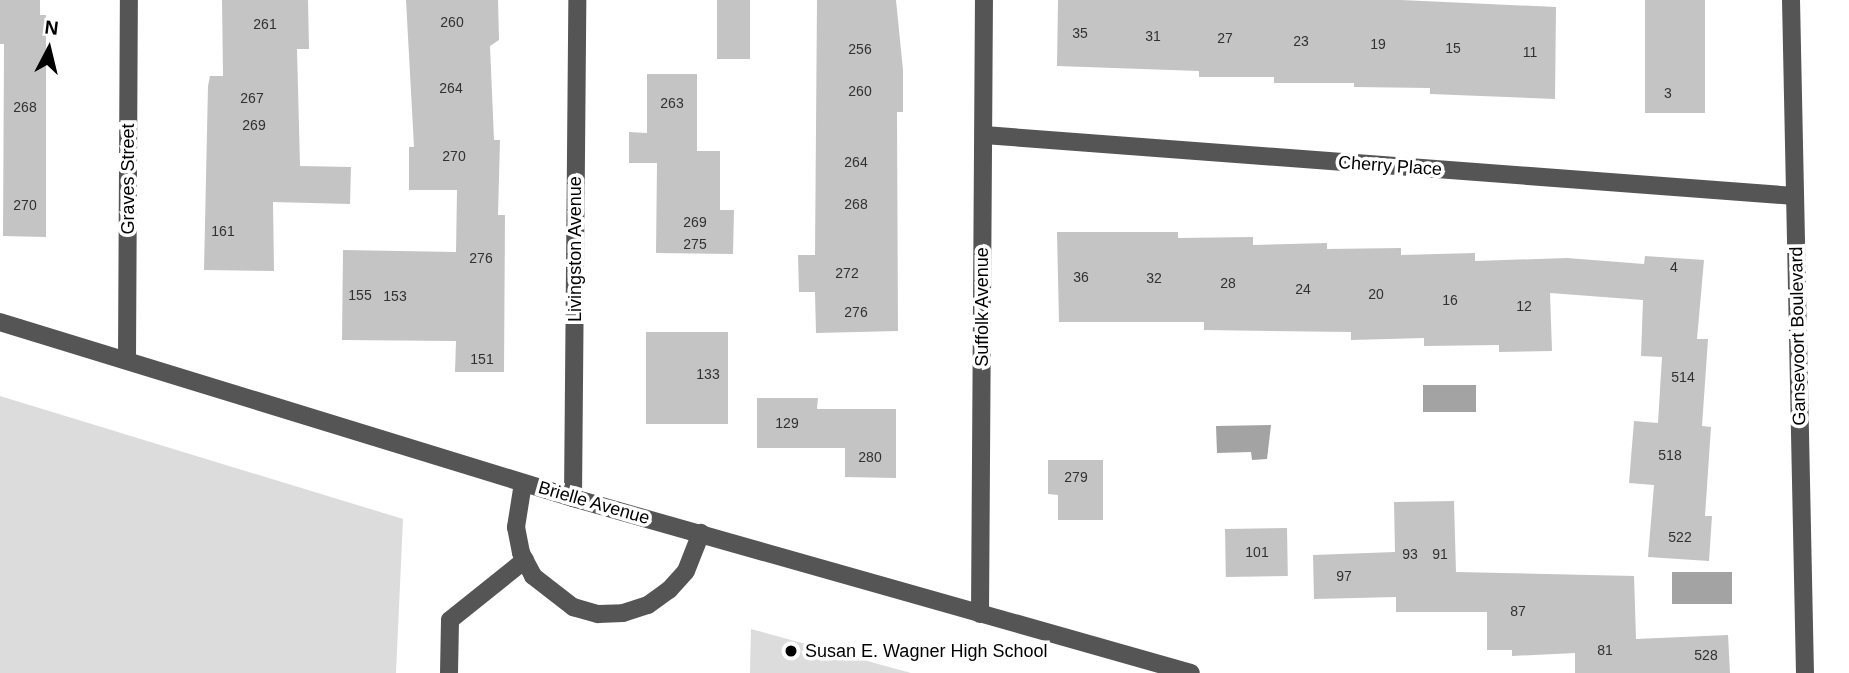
<!DOCTYPE html>
<html>
<head>
<meta charset="utf-8">
<style>
	body { margin:0 }
	#map { position:relative; width:1849px; height:673px; overflow:hidden; background:#fff; font-family:Helvetica,sans-serif }
	div>[style] { position:absolute }
	.green>* { inset:0; background:#dcdcdc }
	.water>* { inset:0; background:#a3a3a3; transform-origin:0 0 }
	.building>* { inset:0; background:#c4c4c4; transform-origin:0 0 }
	.minor>* { height:18px; margin:-9px; padding:0 9px; transform-origin:9px; border-radius:9px; background:#555 }
	.dots>* { width:19px; height:19px; translate:-50% -50%; box-sizing:border-box; border:4px solid #fff; border-radius:50% }
	span { translate:-50% -50%; white-space:nowrap; text-align:center; line-height:1.15; -webkit-text-stroke:7px #fff; paint-order:stroke }
	.number-label { font-size:14px; color:#313131 }
	.number-label span { -webkit-text-stroke-width:0 }
	.street-label { font-size:18px; color:#000 }
	.poi-label { font-size:18px; color:#000 }
	.left { translate:0 -50%; text-align:left }
	.north { position:absolute; left:14px; top:14px; width:70px; height:70px; -webkit-text-stroke:5px #fff; paint-order:stroke; rotate:7deg; font-size:19px; font-weight:700; line-height:28px; text-align:center; color:#000 }
	.north::after { content:''; display:block; margin:auto; width:24px; height:32px; background:#000; clip-path:polygon(50% 0,100% 100%,50% 72%,0 100%) }
</style>
</head>
<body>
<div id="map">
	<div class="green">
		<div style="clip-path:polygon(0 396px,403px 519px,396px 673px,0 673px)"></div>
		<div style="clip-path:polygon(751px 629px,911px 673px,750px 673px)"></div>
	</div>
	<div class="water">
		<div style="left:1423px;top:385px;width:53px;height:27px"></div>
		<div style="clip-path:polygon(1271px 425px,1267px 459px,1252px 460px,1251px 452px,1217px 453px,1216px 426px)"></div>
		<div style="left:1672px;top:572px;width:60px;height:32px"></div>
	</div>
	<div class="building">
		<div style="clip-path:polygon(0 0,40px 0,40px 15px,46px 15px,46px 237px,3px 236px,4px 44px,0 44px)"></div>
		<div style="clip-path:polygon(222px 0,308px 0,309px 49px,297px 49px,300px 166px,351px 167px,350px 204px,273px 202px,274px 271px,204px 270px,208px 86px,210px 76px,223px 76px)"></div>
		<div style="clip-path:polygon(406px 0,498px 0,499px 40px,490px 46px,494px 140px,500px 140px,498px 215px,505px 215px,504px 372px,455px 372px,456px 341px,342px 340px,343px 250px,456px 252px,457px 190px,409px 190px,409px 147px,414px 147px)"></div>
		<div style="left:717px;top:0;width:33px;height:59px"></div>
		<div style="clip-path:polygon(817px 0,896px 0,903px 70px,903px 112px,897px 112px,898px 331px,816px 333px,815px 292px,799px 292px,798px 255px,815px 255px)"></div>
		<div style="clip-path:polygon(1058px 0,1401px 0,1556px 7px,1555px 99px,1430px 94px,1430px 88px,1354px 87px,1354px 83px,1274px 83px,1274px 77px,1199px 77px,1199px 71px,1057px 66px)"></div>
		<div style="left:1645px;top:0;width:60px;height:113px"></div>
		<div style="clip-path:polygon(647px 74px,697px 74px,697px 151px,720px 151px,720px 210px,734px 210px,733px 254px,656px 253px,657px 163px,629px 163px,629px 132px,647px 133px)"></div>
		<div style="clip-path:polygon(1057px 232px,1178px 232px,1178px 238px,1253px 237px,1253px 245px,1327px 243px,1327px 249px,1401px 248px,1401px 255px,1475px 253px,1475px 261px,1567px 258px,1644px 264px,1645px 256px,1704px 260px,1697px 339px,1708px 339px,1702px 426px,1711px 427px,1705px 516px,1712px 516px,1709px 561px,1648px 557px,1654px 485px,1629px 483px,1634px 421px,1658px 423px,1662px 357px,1641px 356px,1643px 300px,1550px 293px,1552px 351px,1499px 352px,1499px 345px,1424px 346px,1424px 338px,1351px 340px,1351px 332px,1204px 330px,1204px 322px,1059px 322px)"></div>
		<div style="left:646px;top:332px;width:82px;height:92px"></div>
		<div style="clip-path:polygon(757px 398px,818px 398px,817px 409px,896px 409px,896px 478px,845px 477px,845px 448px,757px 448px)"></div>
		<div style="clip-path:polygon(1048px 460px,1103px 460px,1103px 520px,1058px 520px,1058px 495px,1048px 494px)"></div>
		<div style="clip-path:polygon(1454px 501px,1456px 572px,1634px 576px,1636px 639px,1728px 635px,1730px 673px,1575px 673px,1575px 653px,1512px 656px,1512px 650px,1487px 650px,1487px 612px,1396px 612px,1396px 597px,1314px 599px,1313px 555px,1395px 552px,1394px 502px)"></div>
		<div style="left:1287px;top:528px;width:48px;height:62px;rotate:89deg"></div>
	</div>
	<div class="minor">
		<div style="left:1791px;top:0;width:673px;rotate:88.81deg"></div>
		<div style="left:984px;top:135px;width:813px;rotate:4.3deg"></div>
		<div style="left:0;top:322px;width:599px;rotate:17.07deg"></div>
		<div style="left:573px;top:498px;width:642px;rotate:15.81deg"></div>
		<div style="left:127px;top:358px;width:358px;rotate:-89.7deg"></div>
		<div style="left:523px;top:483px;width:45px;rotate:99deg"></div>
		<div style="left:516px;top:527px;width:26px;rotate:79deg"></div>
		<div style="left:521px;top:553px;width:26px;rotate:62deg"></div>
		<div style="left:533px;top:576px;width:51px;rotate:37.8deg"></div>
		<div style="left:573px;top:607px;width:26px;rotate:16deg"></div>
		<div style="left:598px;top:614px;width:25px;rotate:-2deg"></div>
		<div style="left:623px;top:613px;width:26px;rotate:-18deg"></div>
		<div style="left:648px;top:605px;width:26px;rotate:-36deg"></div>
		<div style="left:669px;top:590px;width:25px;rotate:-48deg"></div>
		<div style="left:686px;top:571px;width:41px;rotate:-68.5deg"></div>
		<div style="left:573px;top:498px;width:498px;rotate:-89.5deg"></div>
		<div style="left:980px;top:614px;width:614px;rotate:-89.63deg"></div>
		<div style="left:449px;top:673px;width:53px;rotate:-88.9deg"></div>
		<div style="left:450px;top:620px;width:96px;rotate:-38.7deg"></div>
	</div>
	<div class="dots">
		<div style="left:791px;top:651px;background:#000"></div>
	</div>
	<div class="number-label">
		<span style="left:452px;top:22px">260</span>
		<span style="left:265px;top:24px">261</span>
		<span style="left:1080px;top:33px">35</span>
		<span style="left:1153px;top:36px">31</span>
		<span style="left:1225px;top:38px">27</span>
		<span style="left:1301px;top:41px">23</span>
		<span style="left:1378px;top:44px">19</span>
		<span style="left:1453px;top:48px">15</span>
		<span style="left:860px;top:49px">256</span>
		<span style="left:1530px;top:52px">11</span>
		<span style="left:451px;top:88px">264</span>
		<span style="left:860px;top:91px">260</span>
		<span style="left:1668px;top:93px">3</span>
		<span style="left:252px;top:98px">267</span>
		<span style="left:672px;top:103px">263</span>
		<span style="left:25px;top:107px">268</span>
		<span style="left:254px;top:125px">269</span>
		<span style="left:454px;top:156px">270</span>
		<span style="left:856px;top:162px">264</span>
		<span style="left:856px;top:204px">268</span>
		<span style="left:25px;top:205px">270</span>
		<span style="left:695px;top:222px">269</span>
		<span style="left:223px;top:231px">161</span>
		<span style="left:695px;top:244px">275</span>
		<span style="left:481px;top:258px">276</span>
		<span style="left:1674px;top:267px">4</span>
		<span style="left:847px;top:273px">272</span>
		<span style="left:1081px;top:277px">36</span>
		<span style="left:1154px;top:278px">32</span>
		<span style="left:1228px;top:283px">28</span>
		<span style="left:1303px;top:289px">24</span>
		<span style="left:1376px;top:294px">20</span>
		<span style="left:360px;top:295px">155</span>
		<span style="left:395px;top:296px">153</span>
		<span style="left:1450px;top:300px">16</span>
		<span style="left:1524px;top:306px">12</span>
		<span style="left:856px;top:312px">276</span>
		<span style="left:482px;top:359px">151</span>
		<span style="left:708px;top:374px">133</span>
		<span style="left:1683px;top:377px">514</span>
		<span style="left:787px;top:423px">129</span>
		<span style="left:1670px;top:455px">518</span>
		<span style="left:870px;top:457px">280</span>
		<span style="left:1076px;top:477px">279</span>
		<span style="left:1680px;top:537px">522</span>
		<span style="left:1257px;top:552px">101</span>
		<span style="left:1410px;top:554px">93</span>
		<span style="left:1440px;top:554px">91</span>
		<span style="left:1344px;top:576px">97</span>
		<span style="left:1518px;top:611px">87</span>
		<span style="left:1605px;top:650px">81</span>
		<span style="left:1706px;top:655px">528</span>
	</div>
	<div class="street-label">
		<span style="left:1390px;top:166px;rotate:4deg">Cherry Place</span>
		<span style="left:128px;top:179px;rotate:-90deg">Graves Street</span>
		<span style="left:575px;top:249px;rotate:-90deg">Livingston Avenue</span>
		<span style="left:982px;top:307px;rotate:-90deg">Suffolk Avenue</span>
		<span style="left:1798px;top:336px;rotate:-91deg">Gansevoort Boulevard</span>
		<span style="left:594px;top:503px;rotate:16deg">Brielle Avenue</span>
	</div>
	<div class="poi-label">
		<span class="left" style="left:805px;top:651px">Susan E. Wagner High School</span>
	</div>
	<div class="north">N</div>
</div>
</body>
</html>
